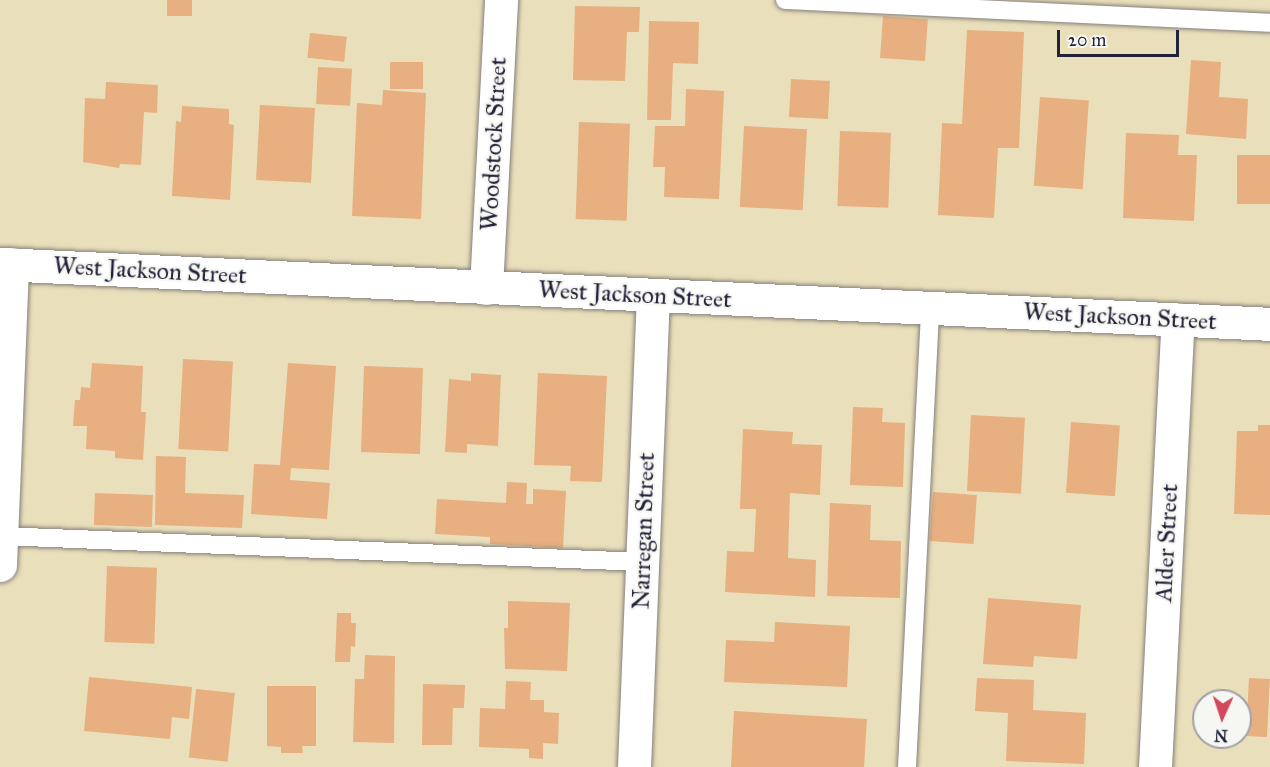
<!DOCTYPE html>
<html>
<head>
<meta charset="utf-8">
<style>
	body { margin:0 }
	#map { position:relative; width:1270px; height:767px; overflow:hidden; background:#e9dfbb; font-family:"IM FELL Great Primer",serif }
	div>[style] { position:absolute }
	.building>* { inset:0; background:#e8af81; transform-origin:0 0 }
	.roads { filter:drop-shadow(0 0 2px #86807b) drop-shadow(0 0 2px #86807b) }
	.service>* { height:18px; margin:-9px; padding:0 9px; transform-origin:9px; border-radius:9px; background:#fff }
	.minor>* { height:33px; margin:-16.5px; padding:0 16.5px; transform-origin:16.5px; border-radius:16.5px; background:#fff }
	.tertiary>* { height:33px; margin:-16.5px; padding:0 16.5px; transform-origin:16.5px; border-radius:16.5px; background:#fff }
	span { translate:-50% -50%; white-space:nowrap; text-align:center; line-height:1.15; -webkit-text-stroke:4.5px #f6f6f2; paint-order:stroke }
	.street-label { font-size:24px; color:#22223b }
	.north { position:absolute; left:1192px; top:689px; width:60px; height:60px; box-sizing:border-box; background:#f6f6f2; border:2px solid #a1a1a9; border-radius:50%; rotate:183deg; font-size:16px; font-weight:700; line-height:24px; text-align:center; color:#22223b }
	.north::after { content:''; display:block; margin:auto; width:21px; height:27px; background:#d1495b; clip-path:polygon(50% 0,100% 100%,50% 72%,0 100%) }
	.scale { position:absolute; left:1057px; top:30px; width:122px; height:27px; box-sizing:border-box; border:3px solid #22223b; border-top:0; padding-left:8px; font-size:18px; line-height:21px; white-space:nowrap; color:#22223b; -webkit-text-stroke:4px #f6f6f2; paint-order:stroke }
</style>
</head>
<body>
<div id="map">
	<div class="building">
		<div style="left:167px;top:0;width:25px;height:16px"></div>
		<div style="clip-path:polygon(575px 6px,640px 7px,639px 32px,627px 32px,625px 81px,573px 80px)"></div>
		<div style="left:883px;top:16px;width:45px;height:42px;rotate:4deg"></div>
		<div style="clip-path:polygon(649px 21px,699px 22px,698px 64px,673px 63px,671px 120px,647px 120px)"></div>
		<div style="clip-path:polygon(967px 30px,1024px 32px,1019px 148px,998px 148px,994px 218px,938px 215px,942px 123px,962px 124px)"></div>
		<div style="left:310px;top:33px;width:37px;height:25px;rotate:6deg"></div>
		<div style="clip-path:polygon(1191px 60px,1221px 62px,1219px 97px,1248px 99px,1246px 139px,1186px 134px)"></div>
		<div style="left:390px;top:62px;width:33px;height:27px"></div>
		<div style="left:318px;top:67px;width:34px;height:37px;rotate:3deg"></div>
		<div style="left:791px;top:79px;width:39px;height:38px;rotate:3deg"></div>
		<div style="clip-path:polygon(106px 82px,158px 85px,157px 113px,144px 112px,141px 165px,120px 164px,119px 168px,83px 162px,85px 98px,105px 99px)"></div>
		<div style="clip-path:polygon(686px 89px,724px 91px,719px 199px,664px 197px,665px 167px,653px 167px,655px 126px,685px 126px)"></div>
		<div style="clip-path:polygon(383px 90px,426px 93px,421px 219px,352px 216px,357px 103px,382px 105px)"></div>
		<div style="left:1040px;top:97px;width:49px;height:89px;rotate:4deg"></div>
		<div style="left:260px;top:105px;width:55px;height:75px;rotate:3deg"></div>
		<div style="clip-path:polygon(182px 106px,229px 109px,229px 124px,234px 125px,230px 200px,172px 196px,176px 121px,181px 122px)"></div>
		<div style="left:579px;top:122px;width:51px;height:97px;rotate:2deg"></div>
		<div style="left:744px;top:126px;width:63px;height:81px;rotate:3deg"></div>
		<div style="left:840px;top:131px;width:51px;height:75px;rotate:2deg"></div>
		<div style="clip-path:polygon(1126px 133px,1179px 135px,1178px 155px,1197px 155px,1194px 221px,1123px 218px)"></div>
		<div style="left:1237px;top:155px;width:33px;height:49px"></div>
		<div style="left:183px;top:359px;width:50px;height:90px;rotate:3deg"></div>
		<div style="clip-path:polygon(92px 363px,143px 366px,141px 412px,146px 412px,143px 460px,115px 458px,115px 451px,86px 449px,87px 426px,73px 426px,75px 400px,80px 400px,81px 387px,90px 388px)"></div>
		<div style="clip-path:polygon(288px 363px,336px 366px,329px 470px,291px 468px,290px 480px,330px 483px,327px 519px,251px 514px,254px 464px,280px 465px)"></div>
		<div style="left:364px;top:366px;width:59px;height:86px;rotate:2deg"></div>
		<div style="clip-path:polygon(471px 373px,501px 375px,498px 446px,467px 444px,467px 453px,445px 452px,449px 379px,471px 381px)"></div>
		<div style="clip-path:polygon(538px 373px,607px 376px,602px 482px,570px 481px,571px 466px,534px 465px)"></div>
		<div style="clip-path:polygon(853px 407px,883px 408px,882px 422px,905px 423px,903px 487px,850px 485px)"></div>
		<div style="left:971px;top:415px;width:54px;height:76px;rotate:3deg"></div>
		<div style="left:1071px;top:422px;width:49px;height:71px;rotate:4deg"></div>
		<div style="clip-path:polygon(1258px 425px,1270px 425px,1270px 515px,1234px 514px,1237px 431px,1258px 431px)"></div>
		<div style="clip-path:polygon(743px 429px,793px 432px,792px 444px,822px 445px,820px 495px,790px 493px,788px 558px,816px 560px,815px 597px,725px 592px,727px 551px,754px 552px,756px 509px,740px 509px)"></div>
		<div style="clip-path:polygon(156px 456px,186px 457px,185px 493px,244px 495px,242px 528px,155px 525px)"></div>
		<div style="clip-path:polygon(507px 482px,527px 483px,526px 504px,533px 504px,533px 489px,566px 491px,563px 548px,490px 544px,490px 537px,435px 534px,437px 499px,506px 503px)"></div>
		<div style="left:933px;top:492px;width:44px;height:49px;rotate:4deg"></div>
		<div style="left:95px;top:493px;width:58px;height:32px;rotate:2deg"></div>
		<div style="clip-path:polygon(830px 503px,871px 505px,870px 540px,901px 541px,900px 598px,827px 596px)"></div>
		<div style="left:107px;top:566px;width:50px;height:76px;rotate:2deg"></div>
		<div style="clip-path:polygon(988px 598px,1081px 605px,1077px 659px,1034px 656px,1033px 667px,983px 664px)"></div>
		<div style="clip-path:polygon(508px 601px,570px 603px,567px 671px,505px 669px,504px 628px,508px 628px)"></div>
		<div style="clip-path:polygon(337px 613px,351px 613px,351px 623px,356px 623px,355px 647px,351px 646px,350px 662px,335px 662px)"></div>
		<div style="clip-path:polygon(775px 622px,850px 626px,847px 687px,724px 682px,726px 640px,774px 642px)"></div>
		<div style="clip-path:polygon(365px 655px,395px 656px,394px 743px,353px 742px,355px 679px,364px 679px)"></div>
		<div style="clip-path:polygon(89px 677px,192px 687px,189px 719px,172px 717px,170px 739px,84px 731px)"></div>
		<div style="clip-path:polygon(977px 678px,1034px 680px,1033px 710px,1086px 713px,1084px 764px,1006px 761px,1008px 713px,975px 711px)"></div>
		<div style="left:1249px;top:678px;width:21px;height:58px;rotate:3deg"></div>
		<div style="clip-path:polygon(506px 681px,531px 682px,530px 700px,544px 700px,544px 712px,559px 713px,558px 744px,543px 743px,543px 759px,529px 758px,529px 749px,479px 747px,480px 708px,505px 709px)"></div>
		<div style="clip-path:polygon(423px 684px,465px 685px,464px 708px,453px 708px,452px 745px,422px 745px)"></div>
		<div style="clip-path:polygon(267px 686px,316px 686px,316px 746px,302px 746px,303px 753px,281px 753px,281px 747px,267px 746px)"></div>
		<div style="left:196px;top:689px;width:39px;height:69px;rotate:6deg"></div>
		<div style="clip-path:polygon(734px 711px,867px 719px,864px 767px,731px 767px)"></div>
	</div>
	<div class="roads">
		<div class="service">
			<div style="left:785px;top:0;width:486px;rotate:2.7deg"></div>
			<div style="left:1px;top:536px;width:642px;rotate:2.32deg"></div>
			<div style="left:907px;top:767px;width:460px;rotate:-87.1deg"></div>
		</div>
		<div class="minor">
			<div style="left:486px;top:288px;width:288px;rotate:-87deg"></div>
			<div style="left:0;top:565px;width:301px;rotate:-87.7deg"></div>
			<div style="left:634px;top:767px;width:472px;rotate:-87.7deg"></div>
			<div style="left:1155px;top:767px;width:448px;rotate:-87.1deg"></div>
		</div>
		<div class="tertiary">
			<div style="left:0;top:264px;width:1271px;rotate:2.7deg"></div>
		</div>
	</div>
	<div class="street-label">
		<span style="left:494px;top:144px;rotate:-87deg">Woodstock Street</span>
		<span style="left:150px;top:271px;rotate:3deg">West Jackson Street</span>
		<span style="left:635px;top:295px;rotate:3deg">West Jackson Street</span>
		<span style="left:1120px;top:317px;rotate:3deg">West Jackson Street</span>
		<span style="left:644px;top:531px;rotate:-88deg">Narregan Street</span>
		<span style="left:1167px;top:543px;rotate:-87deg">Alder Street</span>
	</div>
	<div class="north">N</div>
	<div class="scale">20 m</div>
</div>
</body>
</html>
